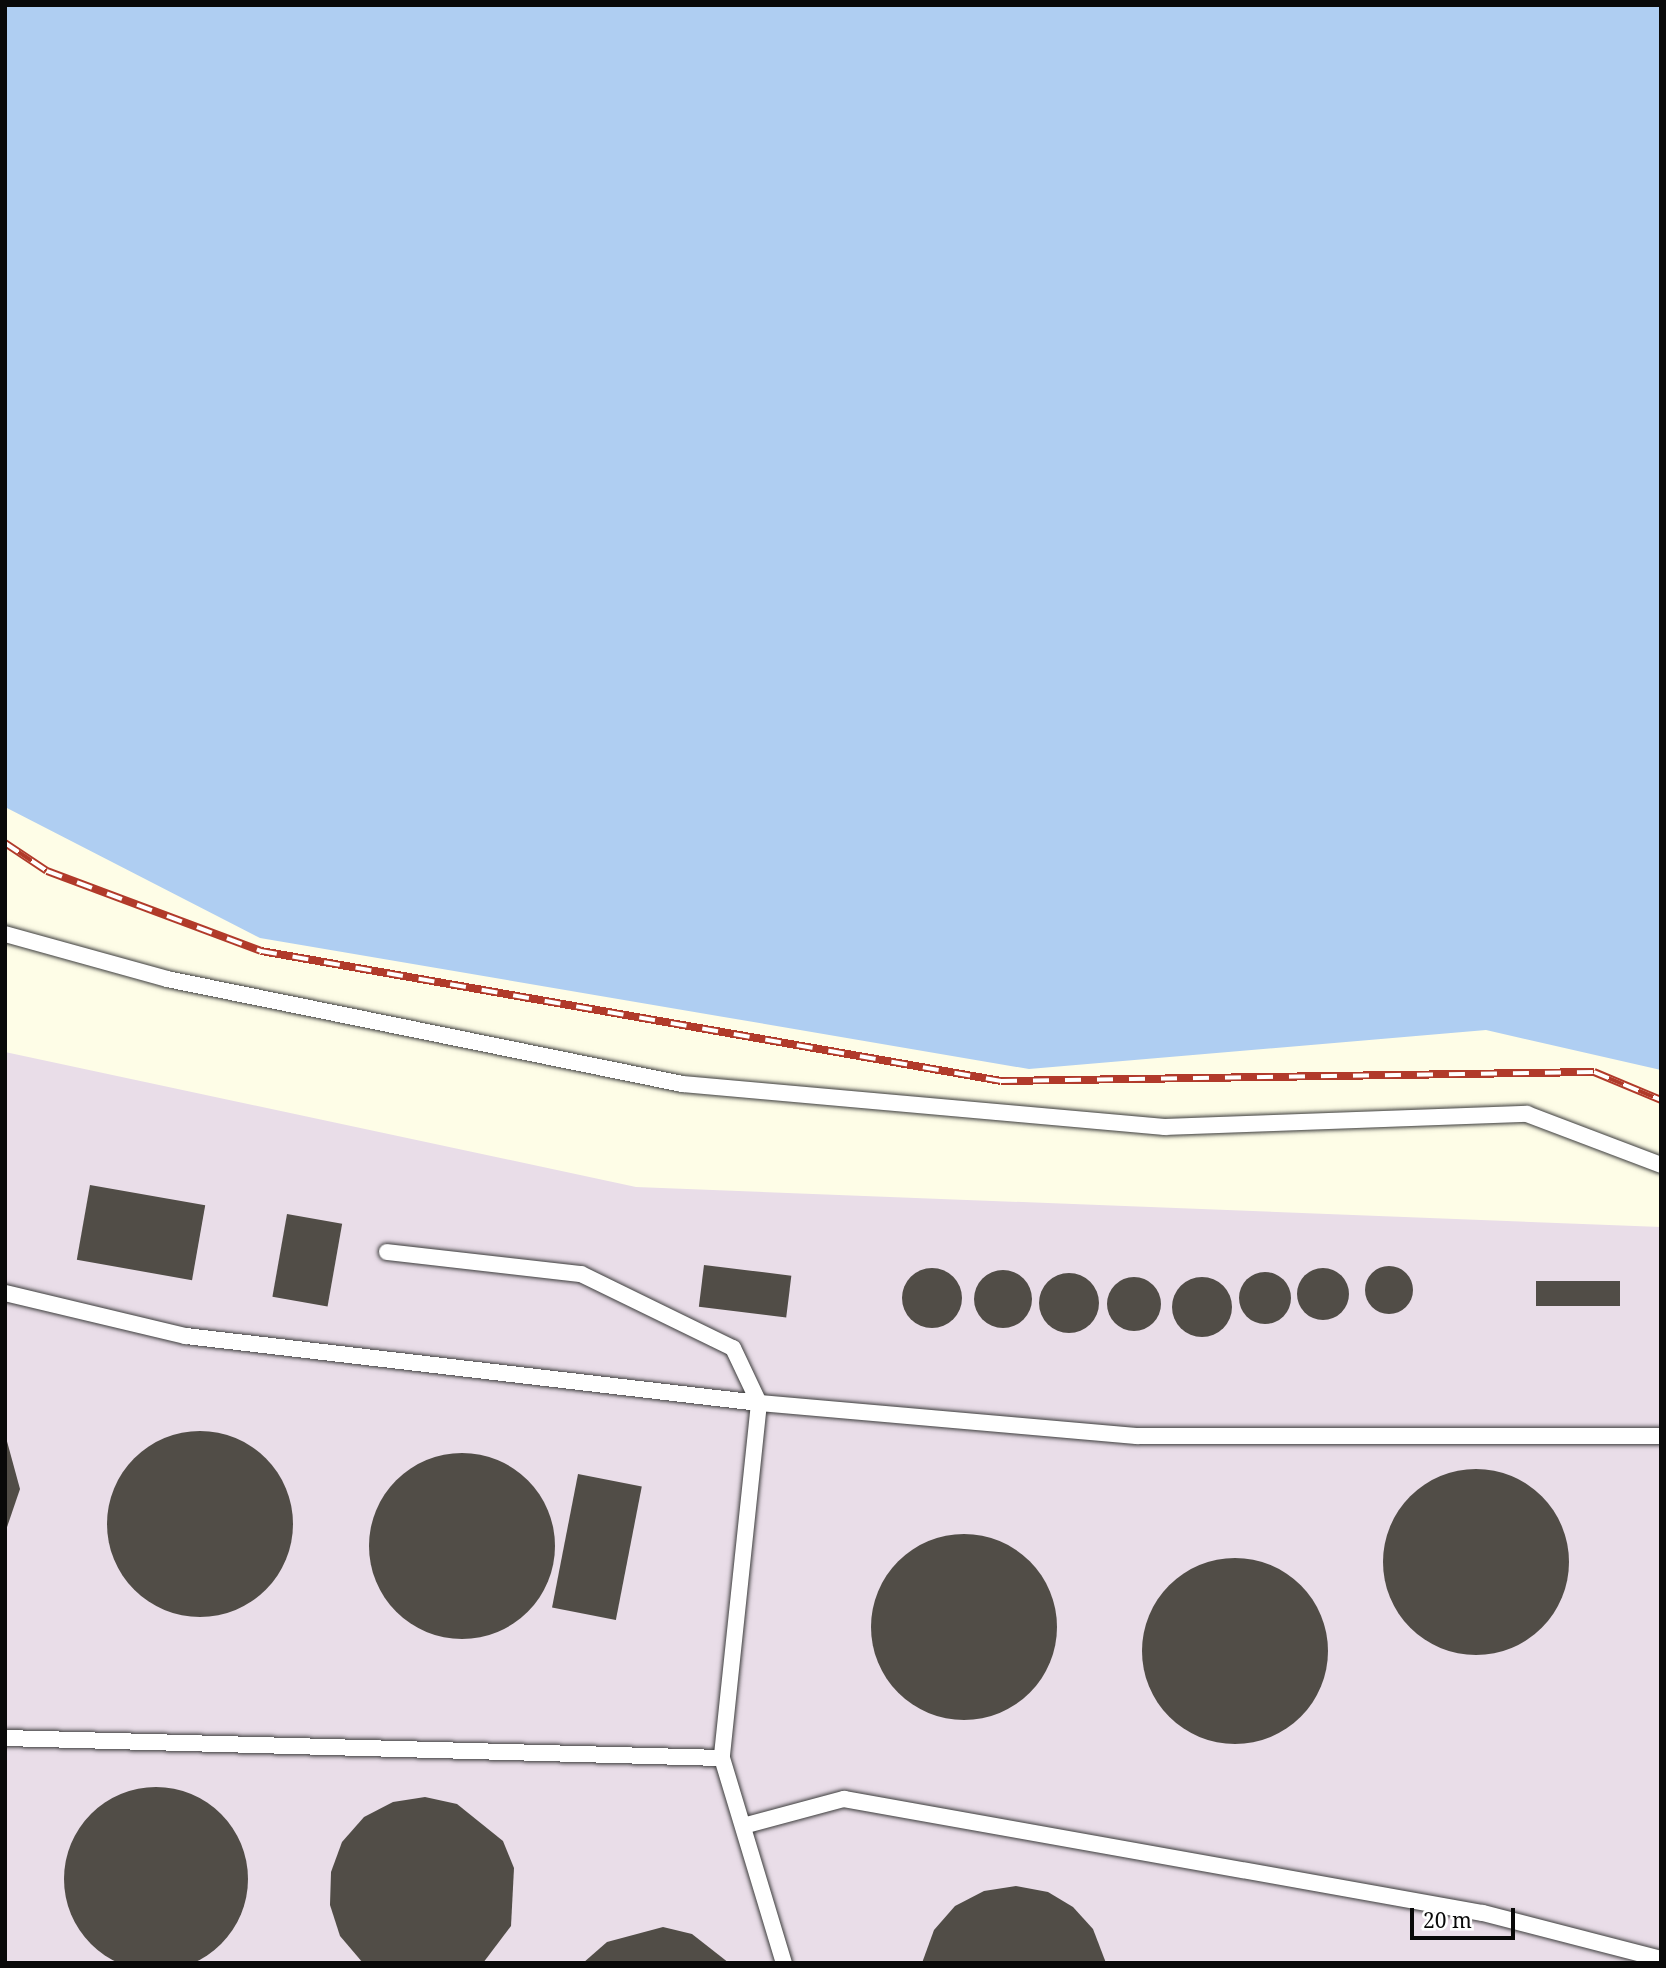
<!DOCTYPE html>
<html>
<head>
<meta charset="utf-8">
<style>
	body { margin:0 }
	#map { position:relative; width:1666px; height:1968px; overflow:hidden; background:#fefde7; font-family:"Noto Serif",serif }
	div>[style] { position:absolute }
	.industrial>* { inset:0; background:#e9dde8 }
	.water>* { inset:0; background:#afcef2 }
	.building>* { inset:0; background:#514d47; transform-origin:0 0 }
	.round { border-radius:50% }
	.roads { filter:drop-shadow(0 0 2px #3c3c3c) drop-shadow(0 0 2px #3c3c3c) }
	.lane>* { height:16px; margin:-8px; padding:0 8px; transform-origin:8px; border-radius:8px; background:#fff }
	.rail>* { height:8px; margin-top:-4px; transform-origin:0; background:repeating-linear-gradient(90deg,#fff 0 16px,#b13a2a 0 32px); box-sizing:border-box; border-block:2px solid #b13a2a }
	span { translate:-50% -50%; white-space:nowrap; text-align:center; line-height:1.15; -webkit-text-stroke:7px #fff; paint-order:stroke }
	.frame { position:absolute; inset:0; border:7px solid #090909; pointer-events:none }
	.scale { position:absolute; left:1410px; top:1908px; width:105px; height:32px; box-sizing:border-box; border:4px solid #090909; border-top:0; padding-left:9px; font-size:21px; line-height:24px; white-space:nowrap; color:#090909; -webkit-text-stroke:5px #fff; paint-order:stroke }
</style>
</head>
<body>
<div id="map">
	<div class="industrial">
		<div style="clip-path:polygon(5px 1052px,636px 1187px,1661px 1227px,1661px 1963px,5px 1963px)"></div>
	</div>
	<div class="water">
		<div style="clip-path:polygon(5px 5px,1661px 5px,1661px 1070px,1486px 1030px,1029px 1069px,260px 938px,5px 807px)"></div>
	</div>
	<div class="building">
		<div style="left:90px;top:1185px;width:117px;height:76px;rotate:10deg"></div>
		<div style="left:287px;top:1214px;width:56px;height:84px;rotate:10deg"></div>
		<div style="left:704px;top:1265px;width:88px;height:42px;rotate:7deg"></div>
		<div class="round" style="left:1365px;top:1266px;width:48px;height:48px"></div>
		<div class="round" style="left:902px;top:1268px;width:60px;height:60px"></div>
		<div class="round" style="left:1297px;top:1268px;width:52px;height:52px"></div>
		<div class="round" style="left:974px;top:1270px;width:58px;height:58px"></div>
		<div class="round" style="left:1239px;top:1272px;width:52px;height:52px"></div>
		<div class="round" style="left:1039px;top:1273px;width:60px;height:60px"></div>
		<div class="round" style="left:1172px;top:1277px;width:60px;height:60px"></div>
		<div class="round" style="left:1107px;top:1277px;width:54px;height:54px"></div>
		<div style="left:1620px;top:1281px;width:25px;height:84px;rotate:90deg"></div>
		<div class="round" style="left:107px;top:1431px;width:186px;height:186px"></div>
		<div style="clip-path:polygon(5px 1434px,20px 1489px,5px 1533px)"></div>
		<div class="round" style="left:369px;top:1453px;width:186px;height:186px"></div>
		<div class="round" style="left:1383px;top:1469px;width:186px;height:186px"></div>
		<div style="left:578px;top:1474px;width:65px;height:136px;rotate:11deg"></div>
		<div class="round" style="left:871px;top:1534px;width:186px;height:186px"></div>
		<div class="round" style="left:1142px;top:1558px;width:186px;height:186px"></div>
		<div class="round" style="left:64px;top:1787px;width:184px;height:184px"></div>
		<div style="clip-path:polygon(425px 1797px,457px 1804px,503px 1841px,514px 1868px,511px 1926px,483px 1963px,363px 1963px,340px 1936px,330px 1905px,331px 1872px,342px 1842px,364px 1817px,393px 1802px)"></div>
		<div style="clip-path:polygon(1016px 1886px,1048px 1892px,1073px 1907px,1093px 1929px,1106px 1963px,922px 1963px,934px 1930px,955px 1906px,984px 1891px)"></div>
		<div style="clip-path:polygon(663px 1927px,692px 1934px,729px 1963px,583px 1963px,607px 1942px)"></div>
	</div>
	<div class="roads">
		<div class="lane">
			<div style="left:5px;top:934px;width:168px;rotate:15.5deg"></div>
			<div style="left:167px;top:979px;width:526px;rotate:11.52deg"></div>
			<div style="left:682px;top:1084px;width:485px;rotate:5.1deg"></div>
			<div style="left:1165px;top:1127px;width:362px;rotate:-2.1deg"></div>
			<div style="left:1527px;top:1114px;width:143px;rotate:20.8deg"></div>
			<div style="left:387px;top:1252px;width:195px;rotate:6.5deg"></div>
			<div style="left:581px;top:1274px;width:169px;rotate:26deg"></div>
			<div style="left:733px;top:1348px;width:61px;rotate:64.7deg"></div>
			<div style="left:759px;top:1403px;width:357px;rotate:96deg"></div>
			<div style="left:722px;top:1758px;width:214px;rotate:73.2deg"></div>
			<div style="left:5px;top:1293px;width:186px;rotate:13.4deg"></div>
			<div style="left:186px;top:1336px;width:577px;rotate:6.67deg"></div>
			<div style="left:759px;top:1403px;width:379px;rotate:5deg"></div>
			<div style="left:1137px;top:1436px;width:524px"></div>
			<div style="left:5px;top:1738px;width:717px;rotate:1.6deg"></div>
			<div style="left:743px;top:1826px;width:105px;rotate:-15deg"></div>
			<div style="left:844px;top:1799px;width:649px;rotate:10.12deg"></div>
			<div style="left:1483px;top:1913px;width:184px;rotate:14.5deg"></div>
		</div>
	</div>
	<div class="rail">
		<div style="left:5px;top:843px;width:50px;rotate:33.7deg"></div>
		<div style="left:47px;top:871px;width:228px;rotate:20.5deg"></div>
		<div style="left:261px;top:951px;width:751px;rotate:9.96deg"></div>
		<div style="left:1001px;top:1081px;width:593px;rotate:-0.87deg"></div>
		<div style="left:1594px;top:1072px;width:73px;rotate:22.7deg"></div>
	</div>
	<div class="frame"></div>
	<div class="scale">20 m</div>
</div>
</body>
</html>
